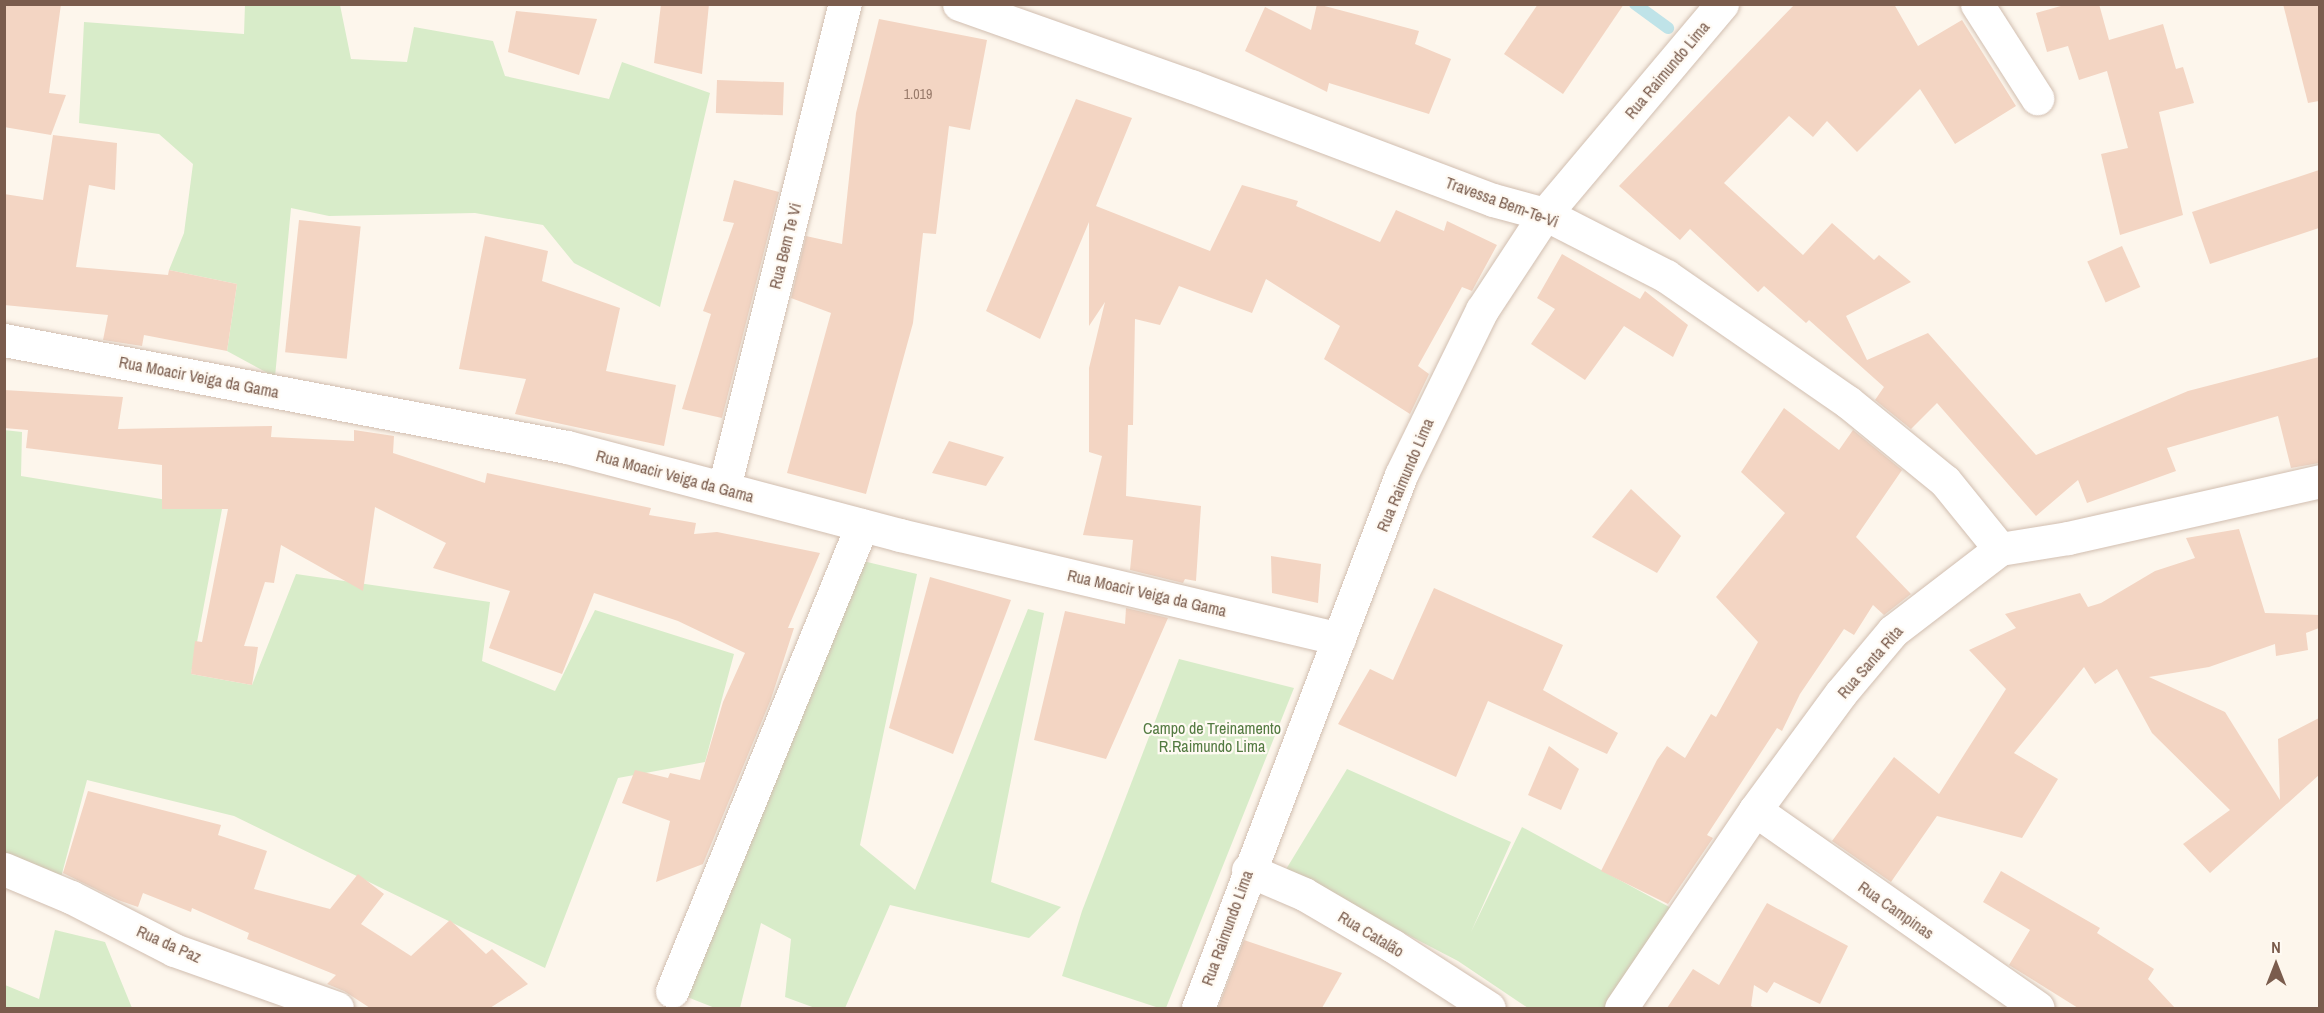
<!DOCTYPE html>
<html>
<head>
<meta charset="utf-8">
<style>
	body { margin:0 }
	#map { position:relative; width:2324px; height:1013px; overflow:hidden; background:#fdf6ec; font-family:"Archivo Narrow",sans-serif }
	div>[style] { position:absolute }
	.green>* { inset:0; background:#d8ecc9 }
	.stream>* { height:12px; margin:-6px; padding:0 6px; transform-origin:6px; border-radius:6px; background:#bfe3e8 }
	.building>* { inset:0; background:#f3d5c3; transform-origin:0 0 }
	.roads { filter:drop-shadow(0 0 2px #d1beb0) drop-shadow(0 0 2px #d1beb0) }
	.street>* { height:33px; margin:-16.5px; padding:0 16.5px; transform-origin:16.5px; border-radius:16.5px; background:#fff }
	span { translate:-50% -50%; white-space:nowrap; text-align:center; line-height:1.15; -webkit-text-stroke:4.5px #fffaf3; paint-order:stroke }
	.number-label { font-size:14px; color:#987a6a }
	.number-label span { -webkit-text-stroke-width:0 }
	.street-label { font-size:16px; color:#7a5c4d }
	.park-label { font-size:16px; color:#537a41 }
	.frame { position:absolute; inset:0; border:6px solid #7a5c4d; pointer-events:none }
	.north { position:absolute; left:2246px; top:935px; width:60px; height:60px; -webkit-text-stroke:4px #fffaf3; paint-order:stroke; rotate:0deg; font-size:16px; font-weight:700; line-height:24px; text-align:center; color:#7a5c4d }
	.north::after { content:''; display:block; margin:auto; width:21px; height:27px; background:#7a5c4d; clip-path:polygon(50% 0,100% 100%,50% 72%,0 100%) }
</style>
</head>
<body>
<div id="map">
	<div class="green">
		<div style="clip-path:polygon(245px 4px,340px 5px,351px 59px,407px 62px,414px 27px,493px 41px,505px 76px,609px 99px,622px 62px,710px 93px,660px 307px,574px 263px,543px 225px,475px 213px,329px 216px,291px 208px,275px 377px,227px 351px,237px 284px,169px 270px,184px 233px,193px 164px,159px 134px,79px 123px,84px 22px,244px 34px)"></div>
		<div style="clip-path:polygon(4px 430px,22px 432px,21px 476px,222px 509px,191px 674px,252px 685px,296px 574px,490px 602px,482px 661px,555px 691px,595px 610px,734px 654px,705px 762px,618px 778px,545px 968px,234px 816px,87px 780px,60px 881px,5px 855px)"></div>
		<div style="clip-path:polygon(863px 561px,917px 574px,860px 845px,915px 890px,1028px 609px,1044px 613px,991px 882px,1061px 907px,1029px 938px,890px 905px,845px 1008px,815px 1008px,785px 997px,791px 939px,761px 923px,740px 1008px,715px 1008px,672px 991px)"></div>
		<div style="clip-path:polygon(1179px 659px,1294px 688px,1166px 1008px,1159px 1008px,1062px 976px,1082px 911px)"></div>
		<div style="clip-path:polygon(1347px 769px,1511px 842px,1471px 932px,1522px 827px,1671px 908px,1607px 1008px,1528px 1008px,1458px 961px,1285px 871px)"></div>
		<div style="clip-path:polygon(55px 930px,105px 942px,132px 1008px,5px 1008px,5px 985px,39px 999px)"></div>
	</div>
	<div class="stream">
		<div style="left:1635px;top:4px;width:41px;rotate:36deg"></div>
	</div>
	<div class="building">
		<div style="clip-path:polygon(4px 4px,61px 4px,49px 93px,66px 95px,51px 135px,4px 127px)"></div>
		<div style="clip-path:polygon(661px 4px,709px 4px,702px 74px,654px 63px)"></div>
		<div style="clip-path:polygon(1317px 4px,1419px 31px,1415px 44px,1451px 59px,1429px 114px,1329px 83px,1327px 92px,1245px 51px,1265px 7px,1311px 30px)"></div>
		<div style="clip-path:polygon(1538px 4px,1624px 4px,1563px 94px,1504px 54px)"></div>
		<div style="clip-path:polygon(1795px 4px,1894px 4px,1918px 46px,1962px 20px,2016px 106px,1955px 144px,1920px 89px,1857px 152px,1827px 121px,1813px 137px,1789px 116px,1724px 183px,1803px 255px,1832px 223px,1874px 260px,1879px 255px,1911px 282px,1846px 316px,1867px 360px,1928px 333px,2036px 455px,2188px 391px,2319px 357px,2319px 463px,2291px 468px,2278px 416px,2167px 448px,2176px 471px,2087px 503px,2078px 480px,2036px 516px,1937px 403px,1911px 429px,1875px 400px,1884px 387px,1809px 320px,1806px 323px,1764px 286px,1758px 292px,1690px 229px,1680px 240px,1619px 186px)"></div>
		<div style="clip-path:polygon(2068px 4px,2099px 4px,2109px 40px,2163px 24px,2176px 69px,2183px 67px,2194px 103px,2159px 112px,2183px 215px,2120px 235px,2101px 154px,2128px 148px,2107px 71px,2079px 80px,2068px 46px,2047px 52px,2036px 13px)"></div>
		<div style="clip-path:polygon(2283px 4px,2319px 4px,2319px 101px,2308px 103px)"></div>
		<div style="clip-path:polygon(516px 11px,597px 19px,579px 75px,508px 52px)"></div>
		<div style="clip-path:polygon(879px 19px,987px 40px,970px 130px,949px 126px,936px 234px,923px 233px,913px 323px,866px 494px,787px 473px,831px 313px,791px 298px,806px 236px,842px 244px,856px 113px)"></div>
		<div style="left:717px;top:80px;width:67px;height:33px;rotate:2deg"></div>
		<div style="clip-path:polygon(1076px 99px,1132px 118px,1096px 206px,1210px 251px,1242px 185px,1298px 201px,1296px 206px,1380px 242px,1396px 210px,1444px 231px,1447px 221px,1497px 245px,1472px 291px,1462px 287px,1418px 366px,1429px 374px,1410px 414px,1324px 359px,1340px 326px,1266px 279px,1252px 313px,1179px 286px,1160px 325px,1135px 319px,1133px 425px,1128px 425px,1126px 496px,1201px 506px,1196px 581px,1185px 579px,1183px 583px,1130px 570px,1133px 540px,1083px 535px,1102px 456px,1089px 452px,1089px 368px,1105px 302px,1089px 326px,1089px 222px,1040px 339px,986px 311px)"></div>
		<div style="clip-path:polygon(53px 135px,117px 143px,115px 190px,89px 185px,76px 267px,168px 275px,169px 270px,237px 284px,227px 351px,144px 335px,142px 346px,103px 340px,108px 315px,4px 305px,4px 194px,43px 200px)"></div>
		<div style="clip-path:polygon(2319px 170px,2319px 228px,2210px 264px,2192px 212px)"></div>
		<div style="clip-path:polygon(734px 180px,779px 192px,722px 418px,682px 409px,711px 314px,703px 311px,734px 223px,723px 221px)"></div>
		<div style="left:299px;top:220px;width:62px;height:133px;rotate:6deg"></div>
		<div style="clip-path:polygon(485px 236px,548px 251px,542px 281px,620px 308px,606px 371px,676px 385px,664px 446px,515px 414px,526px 379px,459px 369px)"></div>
		<div style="left:2122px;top:246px;width:45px;height:38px;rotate:66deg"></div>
		<div style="clip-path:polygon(1562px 254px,1640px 299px,1645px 291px,1688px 325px,1673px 357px,1624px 326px,1585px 380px,1531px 344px,1555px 309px,1537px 298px)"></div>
		<div style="clip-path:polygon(4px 390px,123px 397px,118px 429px,272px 426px,271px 437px,354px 441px,354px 430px,394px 436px,393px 453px,485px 483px,487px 473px,651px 508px,649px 515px,696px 523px,694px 534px,717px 532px,820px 553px,788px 628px,794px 628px,771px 699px,703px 864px,656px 882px,670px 821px,622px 803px,635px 770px,668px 778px,670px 773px,700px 780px,723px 702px,745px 653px,678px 621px,594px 593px,562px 674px,489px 648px,510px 591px,433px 568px,446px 543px,375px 507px,363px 591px,281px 545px,274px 583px,265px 582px,244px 646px,258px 647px,252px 685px,191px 674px,195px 641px,202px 642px,228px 509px,162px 509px,162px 465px,26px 448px,28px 430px,4px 428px)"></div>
		<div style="clip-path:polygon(1784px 408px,1839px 450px,1853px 430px,1902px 470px,1856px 537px,1911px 594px,1884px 615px,1873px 605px,1854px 635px,1844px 629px,1800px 694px,1782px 731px,1777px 728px,1707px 835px,1713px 838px,1668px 904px,1601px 871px,1657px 760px,1667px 746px,1685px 758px,1711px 714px,1716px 717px,1758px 642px,1716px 597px,1785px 513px,1741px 472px)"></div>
		<div style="clip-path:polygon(949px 441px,1004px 457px,986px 486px,932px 473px)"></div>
		<div style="clip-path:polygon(1631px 489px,1681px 536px,1657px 573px,1592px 537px)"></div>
		<div style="clip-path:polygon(2239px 529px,2265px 613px,2319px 615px,2319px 628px,2306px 633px,2308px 650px,2276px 656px,2275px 644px,2209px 667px,2149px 677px,2225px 712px,2280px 800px,2278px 739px,2319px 718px,2319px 775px,2210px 873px,2183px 844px,2230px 810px,2152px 733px,2117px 669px,2095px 684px,2084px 667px,2014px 753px,2058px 779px,2022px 838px,1937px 816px,1891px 882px,1832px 841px,1894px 757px,1939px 794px,2006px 689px,1969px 650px,2016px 628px,2005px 614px,2080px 593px,2088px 607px,2101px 603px,2155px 571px,2195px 558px,2186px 538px)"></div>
		<div style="clip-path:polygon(1271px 556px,1321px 564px,1318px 603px,1272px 593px)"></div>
		<div style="clip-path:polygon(930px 577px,1011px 600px,953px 754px,889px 728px)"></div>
		<div style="clip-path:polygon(1434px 588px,1563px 645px,1543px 690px,1618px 733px,1607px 754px,1488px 701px,1456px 777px,1338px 724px,1370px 669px,1393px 680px)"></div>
		<div style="clip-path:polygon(1126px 608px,1168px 618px,1106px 759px,1034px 740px,1065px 611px,1125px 624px)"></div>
		<div style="clip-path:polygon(1549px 746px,1579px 769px,1561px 810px,1528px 795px)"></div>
		<div style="clip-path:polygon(88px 791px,221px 825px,218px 835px,267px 851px,254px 889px,330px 909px,358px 874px,384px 894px,361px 924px,411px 956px,450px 920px,486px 954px,492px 949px,528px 984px,490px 1008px,370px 1008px,344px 991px,327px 984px,336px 975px,247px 939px,249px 933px,192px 908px,191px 912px,143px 893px,138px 907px,118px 900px,63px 873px)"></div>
		<div style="clip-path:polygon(2001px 871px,2100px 928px,2097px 933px,2154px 969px,2148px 979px,2175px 1008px,2078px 1008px,2009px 965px,2030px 930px,1983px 902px)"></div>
		<div style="clip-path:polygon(1767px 903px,1848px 946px,1820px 1004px,1774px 982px,1767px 993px,1754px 985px,1751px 1006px,1755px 1008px,1667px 1008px,1693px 969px,1719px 985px)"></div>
		<div style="clip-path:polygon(1244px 940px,1342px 973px,1322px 1008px,1218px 1008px)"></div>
	</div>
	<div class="roads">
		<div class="street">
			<div style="left:959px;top:4px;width:246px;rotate:19.5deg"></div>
			<div style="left:1191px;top:86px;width:323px;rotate:20.7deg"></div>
			<div style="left:1493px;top:200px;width:54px;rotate:15.1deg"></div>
			<div style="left:1545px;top:214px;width:136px;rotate:27.1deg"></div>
			<div style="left:1666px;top:276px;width:221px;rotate:34.7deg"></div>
			<div style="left:1848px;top:402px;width:125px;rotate:39.2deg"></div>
			<div style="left:1945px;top:481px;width:87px;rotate:51deg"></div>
			<div style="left:1977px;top:4px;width:112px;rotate:57.4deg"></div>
			<div style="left:4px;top:340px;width:573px;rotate:10.76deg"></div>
			<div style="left:567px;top:447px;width:344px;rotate:14.8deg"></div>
			<div style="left:900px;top:535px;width:451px;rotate:13.3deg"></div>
			<div style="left:724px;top:488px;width:499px;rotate:-76deg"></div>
			<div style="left:1755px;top:810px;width:345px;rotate:35deg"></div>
			<div style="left:4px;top:869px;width:73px;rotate:22.7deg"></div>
			<div style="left:71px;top:897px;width:116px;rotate:27.2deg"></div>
			<div style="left:174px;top:950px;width:173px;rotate:19.6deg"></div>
			<div style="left:1248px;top:870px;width:61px;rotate:23.2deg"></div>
			<div style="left:1304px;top:894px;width:103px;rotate:30.3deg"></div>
			<div style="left:1393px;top:946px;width:114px;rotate:32.9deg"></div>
			<div style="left:672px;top:991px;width:503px;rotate:-67.82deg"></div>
			<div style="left:1198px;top:1008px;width:570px;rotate:-69.15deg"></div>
			<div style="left:1401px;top:475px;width:184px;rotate:-63.9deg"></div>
			<div style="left:1482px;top:310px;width:115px;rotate:-56.7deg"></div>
			<div style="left:1545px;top:214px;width:275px;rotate:-49.9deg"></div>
			<div style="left:1621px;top:1008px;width:239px;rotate:-55.9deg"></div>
			<div style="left:1755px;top:810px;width:145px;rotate:-53.7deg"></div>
			<div style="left:1841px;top:693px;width:81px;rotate:-50deg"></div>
			<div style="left:1893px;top:631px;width:135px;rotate:-37.5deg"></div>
			<div style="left:2000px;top:549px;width:69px;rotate:-9.2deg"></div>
			<div style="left:2068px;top:538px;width:258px;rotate:-12.7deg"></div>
		</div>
	</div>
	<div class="number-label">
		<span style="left:918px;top:94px">1.019</span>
	</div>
	<div class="street-label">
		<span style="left:1667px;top:70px;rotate:-50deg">Rua Raimundo Lima</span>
		<span style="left:1502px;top:202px;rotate:20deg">Travessa Bem-Te-Vi</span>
		<span style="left:785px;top:246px;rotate:-76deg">Rua Bem Te Vi</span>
		<span style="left:199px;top:377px;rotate:11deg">Rua Moacir Veiga da Gama</span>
		<span style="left:1405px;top:475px;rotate:-67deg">Rua Raimundo Lima</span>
		<span style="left:675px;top:476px;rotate:15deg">Rua Moacir Veiga da Gama</span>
		<span style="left:1147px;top:593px;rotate:13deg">Rua Moacir Veiga da Gama</span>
		<span style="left:1870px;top:662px;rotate:-49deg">Rua Santa Rita</span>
		<span style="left:1896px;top:910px;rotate:35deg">Rua Campinas</span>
		<span style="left:1227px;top:928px;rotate:-70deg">Rua Raimundo Lima</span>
		<span style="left:1371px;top:934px;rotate:31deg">Rua Catalão</span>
		<span style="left:169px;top:944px;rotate:24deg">Rua da Paz</span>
	</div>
	<div class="park-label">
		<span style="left:1212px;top:737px">Campo de Treinamento<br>R.Raimundo Lima</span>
	</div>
	<div class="frame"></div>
	<div class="north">N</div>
</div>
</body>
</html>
